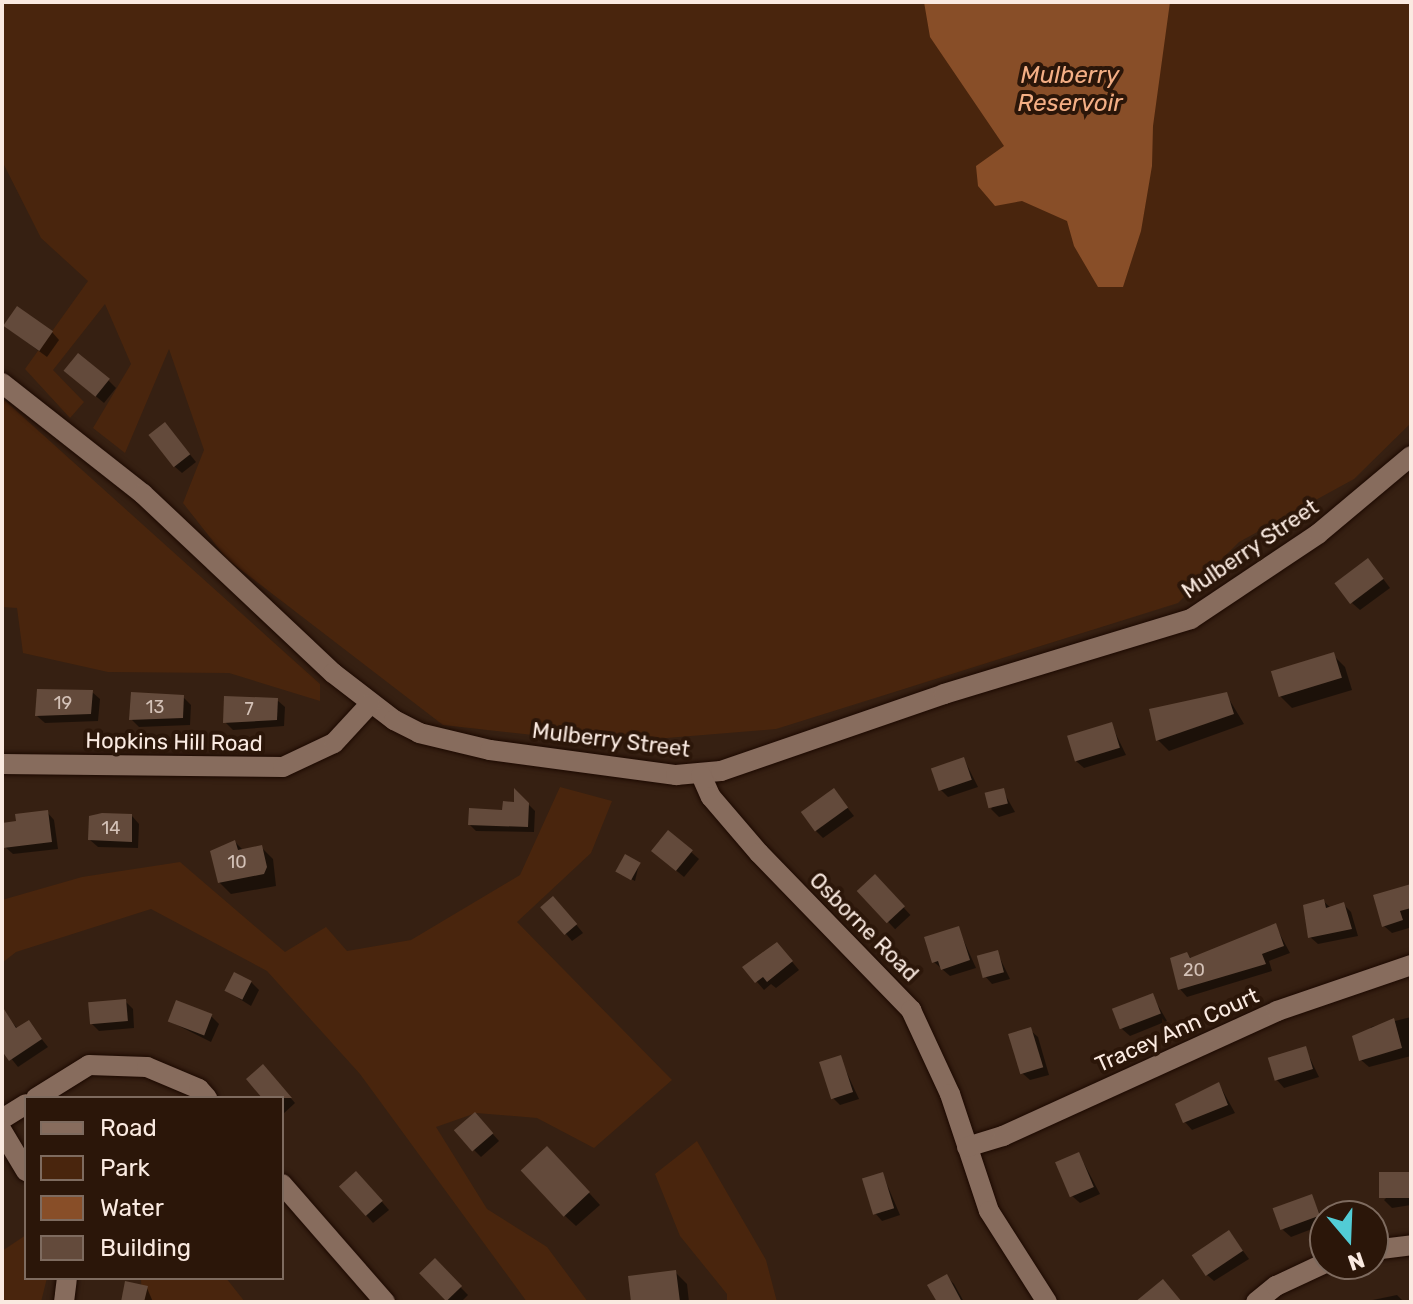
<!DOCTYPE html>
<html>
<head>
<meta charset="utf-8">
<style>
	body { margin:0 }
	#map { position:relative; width:1413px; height:1304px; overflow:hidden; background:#362012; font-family:Rubik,sans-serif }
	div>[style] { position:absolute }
	.green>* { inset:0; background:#49250d }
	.water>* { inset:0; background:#884e28 }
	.shadow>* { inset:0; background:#0007; transform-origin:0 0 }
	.building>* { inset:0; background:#634a3b; transform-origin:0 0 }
	.roads { filter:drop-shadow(0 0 2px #1c0900) drop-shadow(0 0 2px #1c0900) }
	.minor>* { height:20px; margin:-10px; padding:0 10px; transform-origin:10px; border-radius:10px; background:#876c5d }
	span { translate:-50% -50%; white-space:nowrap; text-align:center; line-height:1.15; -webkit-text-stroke:8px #2b1609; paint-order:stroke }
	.number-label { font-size:18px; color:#d4c2b8 }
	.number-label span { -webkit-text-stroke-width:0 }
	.street-label { font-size:22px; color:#faeae1 }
	.water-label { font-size:24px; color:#f4af85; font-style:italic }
	.frame { position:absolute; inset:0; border:4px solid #faeae1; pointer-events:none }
	.legend { position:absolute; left:24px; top:1096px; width:260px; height:184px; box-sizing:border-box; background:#2b1609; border:2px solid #7e6b5f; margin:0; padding:10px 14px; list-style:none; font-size:24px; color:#faeae1 }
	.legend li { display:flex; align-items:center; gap:16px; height:40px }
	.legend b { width:40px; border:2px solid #7e6b5f }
	.north { position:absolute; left:1309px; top:1200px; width:80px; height:80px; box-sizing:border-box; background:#2b1609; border:2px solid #7e6b5f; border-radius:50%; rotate:161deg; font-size:22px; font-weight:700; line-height:32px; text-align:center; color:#faeae1 }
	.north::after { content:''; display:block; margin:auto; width:28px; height:36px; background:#52ccd5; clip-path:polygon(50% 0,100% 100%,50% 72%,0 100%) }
</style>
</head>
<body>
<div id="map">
	<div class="green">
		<div style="clip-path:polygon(2px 2px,1411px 2px,1411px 423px,1354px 479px,1239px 542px,1178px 603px,776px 729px,606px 743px,443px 725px,227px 559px,183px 503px,204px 450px,169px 349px,125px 453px,93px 428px,131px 364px,105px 304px,53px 370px,84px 402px,70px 418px,25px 369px,88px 281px,41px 238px,2px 161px)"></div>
		<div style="clip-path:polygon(2px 398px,320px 684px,320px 701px,229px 673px,108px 672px,23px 653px,17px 608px,2px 607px)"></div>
		<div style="clip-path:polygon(560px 787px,612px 801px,591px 853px,517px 922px,672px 1080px,594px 1148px,537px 1118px,476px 1113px,436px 1127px,487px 1209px,547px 1247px,588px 1302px,527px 1302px,360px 1074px,267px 971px,151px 909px,16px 952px,2px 963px,2px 900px,82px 877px,180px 862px,285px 952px,326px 927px,347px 951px,411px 940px,520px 875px)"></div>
		<div style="clip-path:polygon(697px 1141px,766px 1260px,777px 1302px,727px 1302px,727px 1294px,680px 1236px,655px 1174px)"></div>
		<div style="clip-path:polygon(26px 1235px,26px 1278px,47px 1278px,41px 1302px,2px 1300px,2px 1251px)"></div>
		<div style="clip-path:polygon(141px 1278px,226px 1278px,245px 1302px,142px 1302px)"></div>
	</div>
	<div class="water">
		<div style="clip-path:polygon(924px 2px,1170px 2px,1153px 126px,1152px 166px,1141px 231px,1123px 287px,1098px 287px,1074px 246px,1067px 221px,1022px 201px,995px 206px,978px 186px,976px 166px,1004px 146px,930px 37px)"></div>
	</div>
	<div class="shadow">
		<div style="clip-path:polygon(5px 326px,52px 332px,59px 340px,47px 357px)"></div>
		<div style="clip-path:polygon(74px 378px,108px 380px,116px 388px,104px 403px)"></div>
		<div style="clip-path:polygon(172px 432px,196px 462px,182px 473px,174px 466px)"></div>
		<div style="clip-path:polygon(1375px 568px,1390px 588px,1360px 610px,1352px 603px)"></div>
		<div style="clip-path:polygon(1333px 655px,1345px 667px,1352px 690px,1292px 708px,1280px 696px)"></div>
		<div style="clip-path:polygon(92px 692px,100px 699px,98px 721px,45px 723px,37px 716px)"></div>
		<div style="clip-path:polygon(1226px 694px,1244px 724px,1169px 751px,1158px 740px,1151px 710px)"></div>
		<div style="clip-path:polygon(183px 697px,191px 705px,190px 725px,139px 727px,131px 719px)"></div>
		<div style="clip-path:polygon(277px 700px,285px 707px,284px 726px,233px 730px,225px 722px)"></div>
		<div style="clip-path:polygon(1111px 724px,1126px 755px,1084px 768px,1076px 761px)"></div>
		<div style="clip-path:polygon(964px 759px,978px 787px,948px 797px,940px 789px)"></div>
		<div style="clip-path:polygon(834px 791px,854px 816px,823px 838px,816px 831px)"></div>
		<div style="clip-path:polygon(1003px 791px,1015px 812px,999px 817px,991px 809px)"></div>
		<div style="clip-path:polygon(516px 792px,535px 811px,534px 832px,476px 831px,470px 825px,515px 804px)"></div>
		<div style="clip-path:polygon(47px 812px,54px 820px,58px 849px,13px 854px,5px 847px,19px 823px)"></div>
		<div style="clip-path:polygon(132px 816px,139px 824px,138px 848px,98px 847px,90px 840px)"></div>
		<div style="clip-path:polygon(235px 842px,244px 851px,261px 847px,273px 859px,276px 886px,231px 894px,219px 882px)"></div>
		<div style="clip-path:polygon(691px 852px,699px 859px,684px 877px,661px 858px)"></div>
		<div style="clip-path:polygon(639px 864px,635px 881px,621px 874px)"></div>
		<div style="left:875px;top:877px;width:52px;height:21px;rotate:47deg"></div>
		<div style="clip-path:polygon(1411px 886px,1409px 928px,1392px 933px,1384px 926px)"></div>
		<div style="clip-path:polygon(1323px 901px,1331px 908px,1343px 904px,1351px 912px,1358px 936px,1318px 944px,1310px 937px)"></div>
		<div style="clip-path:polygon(561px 906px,583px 933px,572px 941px,543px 907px)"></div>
		<div style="clip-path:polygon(1275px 925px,1290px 953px,1269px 961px,1272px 971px,1187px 997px,1180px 989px,1172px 960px,1187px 954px,1192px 959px)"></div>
		<div style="clip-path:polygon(958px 928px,976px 968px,950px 976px,934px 962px)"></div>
		<div style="clip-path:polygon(784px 952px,799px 970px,776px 988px,771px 984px,764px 990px,745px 968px)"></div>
		<div style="clip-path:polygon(997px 952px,1010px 979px,992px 984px,985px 976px)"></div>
		<div style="clip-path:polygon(251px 982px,259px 990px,251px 1006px,227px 991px)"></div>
		<div style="clip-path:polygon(1152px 995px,1167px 1021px,1130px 1036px,1122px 1029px)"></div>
		<div style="clip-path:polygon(125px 1001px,133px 1009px,134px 1028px,99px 1031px,92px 1024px)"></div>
		<div style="clip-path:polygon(211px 1016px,219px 1024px,211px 1042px,169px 1021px)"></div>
		<div style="clip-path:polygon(1411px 1017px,1411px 1056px,1369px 1067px,1361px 1060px,1371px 1027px)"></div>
		<div style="clip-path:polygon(10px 1020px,18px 1029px,28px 1022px,48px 1047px,18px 1067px,2px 1047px,2px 1025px)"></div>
		<div style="clip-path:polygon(1030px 1030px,1038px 1037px,1049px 1075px,1030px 1080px,1022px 1073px)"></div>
		<div style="clip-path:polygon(1305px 1048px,1319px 1077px,1284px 1088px,1277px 1080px)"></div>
		<div style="clip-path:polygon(840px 1058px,859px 1099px,840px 1105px,833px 1098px)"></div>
		<div style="clip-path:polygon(271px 1075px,295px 1103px,282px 1115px,282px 1098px,265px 1098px)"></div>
		<div style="clip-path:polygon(1219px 1084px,1235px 1113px,1192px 1130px,1185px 1122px,1193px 1095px)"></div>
		<div style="clip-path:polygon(482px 1122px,499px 1141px,481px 1157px,474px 1150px)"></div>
		<div style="clip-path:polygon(1079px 1154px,1100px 1194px,1080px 1203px,1072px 1196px)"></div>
		<div style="clip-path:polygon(559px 1160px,600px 1205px,576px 1226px,564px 1215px)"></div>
		<div style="clip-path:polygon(1411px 1174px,1411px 1205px,1392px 1208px,1384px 1200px)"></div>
		<div style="clip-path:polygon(883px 1175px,900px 1215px,882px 1221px,875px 1213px)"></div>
		<div style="clip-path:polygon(364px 1181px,389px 1210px,373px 1223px,366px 1215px)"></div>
		<div style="clip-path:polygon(1311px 1196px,1325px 1224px,1291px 1237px,1283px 1230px)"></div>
		<div style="clip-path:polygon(1229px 1232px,1249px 1259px,1214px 1281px,1206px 1274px)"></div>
		<div style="clip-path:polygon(435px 1261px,468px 1295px,461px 1302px,450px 1302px,422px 1273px)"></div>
		<div style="clip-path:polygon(675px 1272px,687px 1284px,689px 1302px,633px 1302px)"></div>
		<div style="clip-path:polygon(946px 1276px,954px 1284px,964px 1302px,939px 1302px)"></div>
		<div style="clip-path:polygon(147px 1288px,153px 1302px,123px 1302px)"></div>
		<div style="clip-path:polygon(1397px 1295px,1404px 1302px,1363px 1302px)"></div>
	</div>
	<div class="building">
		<div style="left:17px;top:306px;width:44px;height:24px;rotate:35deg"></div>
		<div style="left:78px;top:353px;width:41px;height:23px;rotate:39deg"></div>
		<div style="left:165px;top:422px;width:41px;height:21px;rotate:52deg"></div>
		<div style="left:1368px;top:558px;width:26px;height:42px;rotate:53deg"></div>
		<div style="left:1334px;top:652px;width:27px;height:66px;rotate:73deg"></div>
		<div style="clip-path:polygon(37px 689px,93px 690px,91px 714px,35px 716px)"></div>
		<div style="clip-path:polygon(131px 692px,184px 695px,183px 718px,129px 720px)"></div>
		<div style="clip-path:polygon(1227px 692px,1234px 714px,1156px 741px,1149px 709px)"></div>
		<div style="clip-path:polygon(224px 696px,278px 698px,277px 720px,223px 723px)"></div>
		<div style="left:1112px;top:722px;width:27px;height:47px;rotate:73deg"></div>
		<div style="left:964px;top:757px;width:24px;height:35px;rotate:71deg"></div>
		<div style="clip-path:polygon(514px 788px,529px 803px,528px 827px,468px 825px,469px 808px,502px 810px,503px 801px,514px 802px)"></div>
		<div style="left:834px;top:788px;width:24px;height:41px;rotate:54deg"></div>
		<div style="left:1004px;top:788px;width:16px;height:20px;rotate:76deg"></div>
		<div style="clip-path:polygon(48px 810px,52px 842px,3px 848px,2px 823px,16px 821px,15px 814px)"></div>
		<div style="clip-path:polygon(102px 813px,132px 814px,132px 842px,88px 840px,89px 816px)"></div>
		<div style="left:668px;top:830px;width:32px;height:27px;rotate:39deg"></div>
		<div style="clip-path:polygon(235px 840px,238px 850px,262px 845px,267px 867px,264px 874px,218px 883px,210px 851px)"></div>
		<div style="left:625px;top:854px;width:18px;height:20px;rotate:29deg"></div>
		<div style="left:875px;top:874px;width:44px;height:25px;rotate:47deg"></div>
		<div style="clip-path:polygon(1411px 884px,1411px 908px,1400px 911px,1403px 920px,1382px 927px,1373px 895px)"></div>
		<div style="left:553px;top:896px;width:37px;height:17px;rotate:49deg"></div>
		<div style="clip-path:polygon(1324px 899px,1326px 908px,1344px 902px,1352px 929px,1308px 938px,1303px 905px)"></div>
		<div style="clip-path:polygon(1276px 923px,1284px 946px,1262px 954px,1266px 964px,1178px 990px,1170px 958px,1187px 952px,1190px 958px)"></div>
		<div style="clip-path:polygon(959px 926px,970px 960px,941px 970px,938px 961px,932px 963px,924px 937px)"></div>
		<div style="clip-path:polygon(777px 942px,793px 961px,767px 982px,763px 977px,755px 983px,742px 967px)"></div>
		<div style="left:998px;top:950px;width:23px;height:22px;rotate:75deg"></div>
		<div style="left:234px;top:972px;width:20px;height:21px;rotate:27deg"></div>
		<div style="left:1153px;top:993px;width:22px;height:44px;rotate:69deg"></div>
		<div style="left:126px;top:999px;width:22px;height:38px;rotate:85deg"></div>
		<div style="left:176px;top:1000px;width:39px;height:23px;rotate:21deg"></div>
		<div style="clip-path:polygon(2px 1006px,16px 1028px,29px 1020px,42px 1039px,9px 1061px,2px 1051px)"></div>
		<div style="clip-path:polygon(1394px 1018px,1402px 1048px,1359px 1061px,1352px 1036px)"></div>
		<div style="left:1031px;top:1027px;width:42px;height:24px;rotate:73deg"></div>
		<div style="left:1306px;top:1046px;width:24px;height:40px;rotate:73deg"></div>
		<div style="left:841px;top:1055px;width:39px;height:23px;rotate:72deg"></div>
		<div style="clip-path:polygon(263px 1064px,292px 1098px,262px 1098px,246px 1079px)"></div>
		<div style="clip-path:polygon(1219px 1082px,1228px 1105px,1183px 1123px,1175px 1104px)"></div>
		<div style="left:475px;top:1112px;width:28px;height:28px;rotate:49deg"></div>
		<div style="left:547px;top:1146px;width:63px;height:36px;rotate:47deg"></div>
		<div style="left:1079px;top:1152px;width:38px;height:26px;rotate:67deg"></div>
		<div style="left:356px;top:1171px;width:40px;height:23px;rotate:48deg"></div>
		<div style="left:883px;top:1172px;width:38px;height:22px;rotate:73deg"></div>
		<div style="left:1411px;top:1172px;width:26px;height:32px;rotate:90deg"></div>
		<div style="left:1312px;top:1194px;width:23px;height:42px;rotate:70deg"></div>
		<div style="left:1229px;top:1230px;width:25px;height:45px;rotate:56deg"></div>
		<div style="left:435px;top:1258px;width:39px;height:22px;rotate:46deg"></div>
		<div style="clip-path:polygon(676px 1270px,680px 1302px,631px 1302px,628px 1276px)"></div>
		<div style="clip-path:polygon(947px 1274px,962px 1302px,937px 1302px,927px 1285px)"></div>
		<div style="clip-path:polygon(1163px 1279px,1182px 1302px,1135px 1302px)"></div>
		<div style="clip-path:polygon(125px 1281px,148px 1286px,144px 1302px,121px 1302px)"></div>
	</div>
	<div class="roads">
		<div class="minor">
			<div style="left:2px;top:383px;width:179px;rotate:38.2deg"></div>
			<div style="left:143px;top:494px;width:261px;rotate:43.3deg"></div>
			<div style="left:333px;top:673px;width:77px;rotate:37.6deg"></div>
			<div style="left:394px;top:720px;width:28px;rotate:27deg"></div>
			<div style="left:419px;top:733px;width:73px;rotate:13.5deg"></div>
			<div style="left:490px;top:750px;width:188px;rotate:7.7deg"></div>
			<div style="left:676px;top:775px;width:45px;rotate:-5.1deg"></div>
			<div style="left:721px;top:771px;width:236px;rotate:-19deg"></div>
			<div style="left:944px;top:694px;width:258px;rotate:-16.9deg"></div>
			<div style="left:1191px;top:619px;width:153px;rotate:-33.8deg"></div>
			<div style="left:1318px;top:534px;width:121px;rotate:-40deg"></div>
			<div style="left:2px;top:764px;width:281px;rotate:0.6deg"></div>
			<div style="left:283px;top:767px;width:56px;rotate:-25.2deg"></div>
			<div style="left:334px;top:743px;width:53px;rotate:-47.3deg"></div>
			<div style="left:701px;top:775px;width:24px;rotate:66deg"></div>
			<div style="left:711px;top:797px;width:74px;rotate:49.4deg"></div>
			<div style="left:759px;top:853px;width:219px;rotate:45.9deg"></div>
			<div style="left:911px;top:1010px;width:93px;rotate:65.1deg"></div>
			<div style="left:950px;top:1094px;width:123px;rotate:71.6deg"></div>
			<div style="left:989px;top:1211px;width:108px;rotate:57.5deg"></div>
			<div style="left:36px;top:1098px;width:62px;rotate:-31.9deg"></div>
			<div style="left:89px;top:1065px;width:58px;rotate:2deg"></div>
			<div style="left:147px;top:1067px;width:56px;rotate:22.9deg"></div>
			<div style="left:199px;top:1089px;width:12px;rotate:48deg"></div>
			<div style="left:2px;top:1119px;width:28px;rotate:-32deg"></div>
			<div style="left:2px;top:1131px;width:47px;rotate:59deg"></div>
			<div style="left:967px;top:1147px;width:38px;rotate:-17deg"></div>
			<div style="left:1003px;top:1136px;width:301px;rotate:-24.5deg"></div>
			<div style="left:1277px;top:1011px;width:142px;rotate:-18.9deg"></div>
			<div style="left:282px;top:1184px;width:157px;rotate:48.9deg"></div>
			<div style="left:1373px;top:1250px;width:38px;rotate:-7deg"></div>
			<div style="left:64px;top:1302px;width:24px;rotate:-83deg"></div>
			<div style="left:1256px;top:1302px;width:26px;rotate:-39deg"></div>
			<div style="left:1276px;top:1286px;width:54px;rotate:-25.1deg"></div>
		</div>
	</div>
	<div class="number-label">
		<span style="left:63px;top:703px">19</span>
		<span style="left:155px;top:707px">13</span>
		<span style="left:249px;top:709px">7</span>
		<span style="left:111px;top:828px">14</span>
		<span style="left:237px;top:862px">10</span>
		<span style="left:1194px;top:970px">20</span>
	</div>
	<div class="street-label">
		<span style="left:1250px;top:549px;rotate:-34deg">Mulberry Street</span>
		<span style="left:611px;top:740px;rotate:7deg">Mulberry Street</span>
		<span style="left:174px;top:742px;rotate:1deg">Hopkins Hill Road</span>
		<span style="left:864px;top:927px;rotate:45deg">Osborne Road</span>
		<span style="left:1177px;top:1030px;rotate:-24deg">Tracey Ann Court</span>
	</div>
	<div class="water-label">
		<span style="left:1070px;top:90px">Mulberry<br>Reservoir</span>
	</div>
	<div class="frame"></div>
	<ul class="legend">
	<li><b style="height:10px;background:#876c5d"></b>Road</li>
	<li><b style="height:22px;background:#49250d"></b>Park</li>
	<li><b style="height:22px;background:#884e28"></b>Water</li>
	<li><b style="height:22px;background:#634a3b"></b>Building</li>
	</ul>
	<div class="north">N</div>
</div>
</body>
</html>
